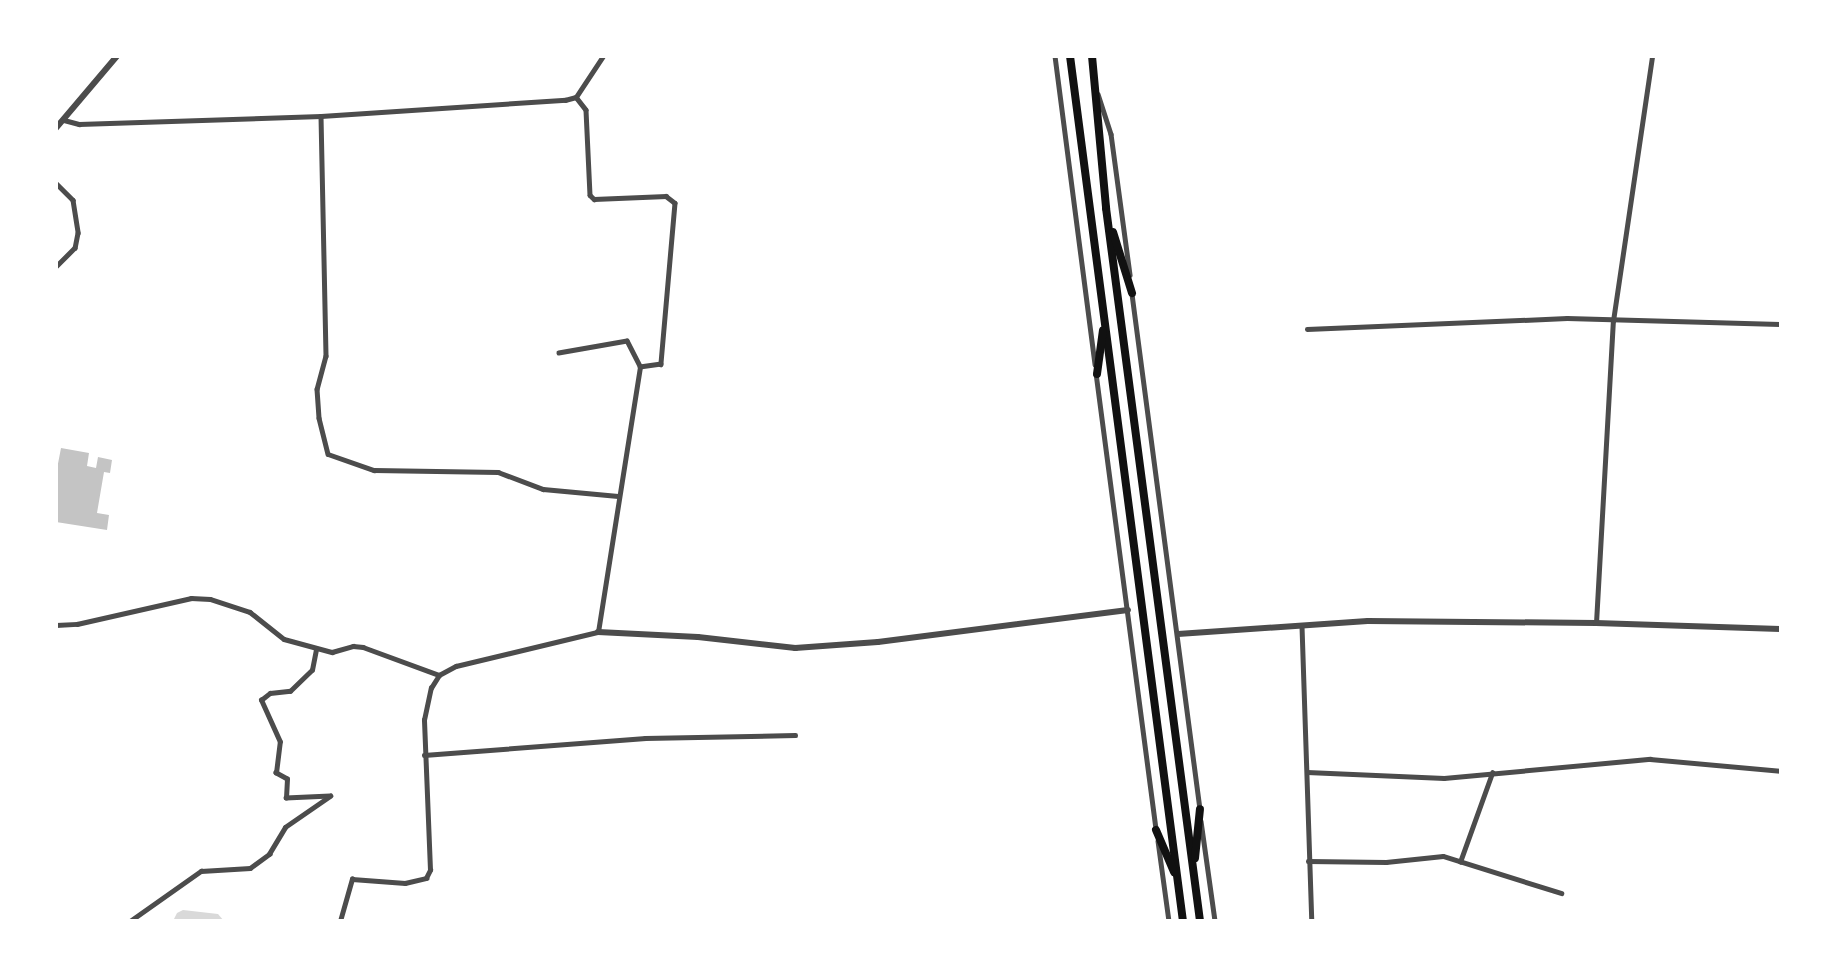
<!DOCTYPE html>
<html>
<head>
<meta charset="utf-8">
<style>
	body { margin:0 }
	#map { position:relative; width:1837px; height:977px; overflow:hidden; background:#fff; font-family:Rubik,sans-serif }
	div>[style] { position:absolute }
	.water>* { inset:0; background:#d9d9d9 }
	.building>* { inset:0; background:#c4c4c4 }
	.minor>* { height:4.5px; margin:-2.25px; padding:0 2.25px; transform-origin:2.25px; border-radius:2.25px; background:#4c4c4c }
	.tertiary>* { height:6px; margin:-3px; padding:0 3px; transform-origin:3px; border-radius:3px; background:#4c4c4c }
	.primary>* { height:8px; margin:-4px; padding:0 4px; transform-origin:4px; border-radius:4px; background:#111 }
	span { translate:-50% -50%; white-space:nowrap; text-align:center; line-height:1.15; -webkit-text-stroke:5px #fff; paint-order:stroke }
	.frame { position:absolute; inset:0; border:58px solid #fff; pointer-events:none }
</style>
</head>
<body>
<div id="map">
	<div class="water">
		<div style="clip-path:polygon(183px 910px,218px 914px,224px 921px,173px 921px,177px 913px)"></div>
	</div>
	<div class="building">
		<div style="clip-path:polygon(61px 448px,89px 453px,87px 466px,96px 468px,98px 457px,112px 460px,110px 473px,104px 472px,97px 513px,109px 515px,107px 530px,56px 522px,56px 474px)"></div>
	</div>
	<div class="minor">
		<div style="left:1055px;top:56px;width:311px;rotate:82.6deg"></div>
		<div style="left:1098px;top:94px;width:42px;rotate:72deg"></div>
		<div style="left:1111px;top:134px;width:142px;rotate:82.3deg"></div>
		<div style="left:576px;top:97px;width:16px;rotate:52deg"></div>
		<div style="left:586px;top:110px;width:85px;rotate:87.3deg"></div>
		<div style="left:590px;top:195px;width:6px;rotate:45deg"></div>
		<div style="left:594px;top:199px;width:72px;rotate:-2.4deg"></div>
		<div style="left:666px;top:196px;width:11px;rotate:38deg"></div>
		<div style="left:675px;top:203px;width:162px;rotate:95deg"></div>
		<div style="left:661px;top:364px;width:21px;rotate:172deg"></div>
		<div style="left:321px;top:116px;width:240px;rotate:88.8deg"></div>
		<div style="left:326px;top:356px;width:34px;rotate:105deg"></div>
		<div style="left:317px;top:389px;width:29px;rotate:86deg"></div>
		<div style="left:319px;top:418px;width:37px;rotate:76deg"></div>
		<div style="left:328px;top:454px;width:49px;rotate:19.2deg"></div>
		<div style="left:374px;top:470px;width:124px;rotate:0.9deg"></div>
		<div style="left:498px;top:472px;width:48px;rotate:20.7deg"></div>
		<div style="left:543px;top:489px;width:75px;rotate:5.3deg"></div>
		<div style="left:64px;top:120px;width:16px;rotate:15deg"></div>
		<div style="left:79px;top:124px;width:242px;rotate:-1.9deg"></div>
		<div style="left:321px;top:116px;width:245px;rotate:-3.8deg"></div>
		<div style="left:565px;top:100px;width:11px;rotate:-15deg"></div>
		<div style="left:576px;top:97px;width:49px;rotate:-56.6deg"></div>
		<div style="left:56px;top:183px;width:24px;rotate:45deg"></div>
		<div style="left:73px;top:200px;width:33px;rotate:81deg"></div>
		<div style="left:78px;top:233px;width:15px;rotate:101deg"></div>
		<div style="left:75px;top:248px;width:27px;rotate:135deg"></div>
		<div style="left:1132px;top:294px;width:519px;rotate:82.48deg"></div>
		<div style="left:1307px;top:329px;width:260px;rotate:-2.4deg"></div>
		<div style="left:1567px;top:318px;width:214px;rotate:1.6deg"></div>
		<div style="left:1096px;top:373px;width:460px;rotate:82.5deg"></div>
		<div style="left:1596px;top:623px;width:302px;rotate:-86.8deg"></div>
		<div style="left:1613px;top:321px;width:268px;rotate:-81.6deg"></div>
		<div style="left:56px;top:625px;width:21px;rotate:-3deg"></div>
		<div style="left:77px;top:624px;width:117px;rotate:-12.8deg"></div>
		<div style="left:191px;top:598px;width:19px;rotate:3deg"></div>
		<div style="left:210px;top:599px;width:42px;rotate:18deg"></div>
		<div style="left:250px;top:612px;width:43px;rotate:38.5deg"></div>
		<div style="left:284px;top:639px;width:50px;rotate:15.2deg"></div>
		<div style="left:332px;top:652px;width:22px;rotate:-16deg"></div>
		<div style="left:353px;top:646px;width:10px;rotate:6deg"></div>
		<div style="left:363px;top:647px;width:81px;rotate:20.2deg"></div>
		<div style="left:1302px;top:626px;width:295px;rotate:88.1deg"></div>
		<div style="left:424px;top:755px;width:222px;rotate:-4.4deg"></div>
		<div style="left:645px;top:738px;width:150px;rotate:-1.1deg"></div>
		<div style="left:1307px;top:772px;width:137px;rotate:2.5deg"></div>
		<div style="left:1444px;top:778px;width:207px;rotate:-5.3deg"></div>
		<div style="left:1650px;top:759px;width:132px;rotate:5.2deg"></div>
		<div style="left:1201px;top:821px;width:101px;rotate:82deg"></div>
		<div style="left:1158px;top:841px;width:81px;rotate:82.2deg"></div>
		<div style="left:1308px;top:861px;width:78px;rotate:0.7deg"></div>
		<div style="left:1386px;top:862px;width:57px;rotate:-6deg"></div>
		<div style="left:1443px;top:856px;width:124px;rotate:17.4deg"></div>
		<div style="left:1460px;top:862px;width:95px;rotate:-70.2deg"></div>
		<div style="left:130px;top:921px;width:87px;rotate:-35.2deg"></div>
		<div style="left:201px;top:871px;width:49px;rotate:-3.5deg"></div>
		<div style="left:250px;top:868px;width:24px;rotate:-36deg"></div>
		<div style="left:269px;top:854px;width:31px;rotate:-59deg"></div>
		<div style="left:285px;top:827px;width:55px;rotate:-34.6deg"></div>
		<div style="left:330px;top:796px;width:44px;rotate:177.4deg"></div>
		<div style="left:286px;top:798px;width:19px;rotate:-87deg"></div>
		<div style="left:287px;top:779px;width:13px;rotate:-151deg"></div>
		<div style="left:276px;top:773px;width:31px;rotate:-83deg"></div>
		<div style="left:280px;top:742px;width:46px;rotate:-114.3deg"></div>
		<div style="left:261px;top:700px;width:11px;rotate:-38deg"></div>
		<div style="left:270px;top:693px;width:20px;rotate:-6deg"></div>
		<div style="left:290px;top:691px;width:30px;rotate:-44deg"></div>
		<div style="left:312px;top:670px;width:21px;rotate:-79deg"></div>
		<div style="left:340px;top:921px;width:44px;rotate:-74.1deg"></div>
		<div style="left:352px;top:879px;width:53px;rotate:4.3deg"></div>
		<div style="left:405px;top:883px;width:22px;rotate:-13deg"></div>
		<div style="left:426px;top:878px;width:9px;rotate:-63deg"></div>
		<div style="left:430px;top:870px;width:150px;rotate:-92.3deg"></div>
		<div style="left:424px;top:720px;width:33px;rotate:-78deg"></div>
		<div style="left:431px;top:688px;width:15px;rotate:-58deg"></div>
		<div style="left:439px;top:675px;width:19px;rotate:-28deg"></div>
		<div style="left:456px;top:666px;width:146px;rotate:-13.5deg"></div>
		<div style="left:598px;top:632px;width:268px;rotate:-81deg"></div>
		<div style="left:640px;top:367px;width:29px;rotate:-117deg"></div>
		<div style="left:627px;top:341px;width:69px;rotate:170deg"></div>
	</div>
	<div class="tertiary">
		<div style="left:56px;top:128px;width:94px;rotate:-49.7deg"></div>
		<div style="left:598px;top:632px;width:100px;rotate:2.9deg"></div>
		<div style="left:698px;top:637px;width:98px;rotate:6.5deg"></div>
		<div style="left:795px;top:648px;width:83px;rotate:-4.1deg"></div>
		<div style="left:878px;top:642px;width:252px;rotate:-7.3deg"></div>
		<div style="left:1178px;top:634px;width:190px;rotate:-3.9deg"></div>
		<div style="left:1368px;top:621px;width:228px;rotate:0.5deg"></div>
		<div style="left:1596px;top:623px;width:185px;rotate:1.9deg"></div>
	</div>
	<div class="primary">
		<div style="left:1070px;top:56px;width:872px;rotate:82.56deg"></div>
		<div style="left:1092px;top:56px;width:153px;rotate:84.7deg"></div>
		<div style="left:1106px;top:208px;width:719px;rotate:82.49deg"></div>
		<div style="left:1113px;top:232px;width:64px;rotate:72.7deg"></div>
		<div style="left:1097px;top:374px;width:44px;rotate:-82.2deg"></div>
		<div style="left:1156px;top:830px;width:46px;rotate:66.8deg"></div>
		<div style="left:1195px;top:858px;width:49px;rotate:-84.2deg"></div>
	</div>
	<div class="frame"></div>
</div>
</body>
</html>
